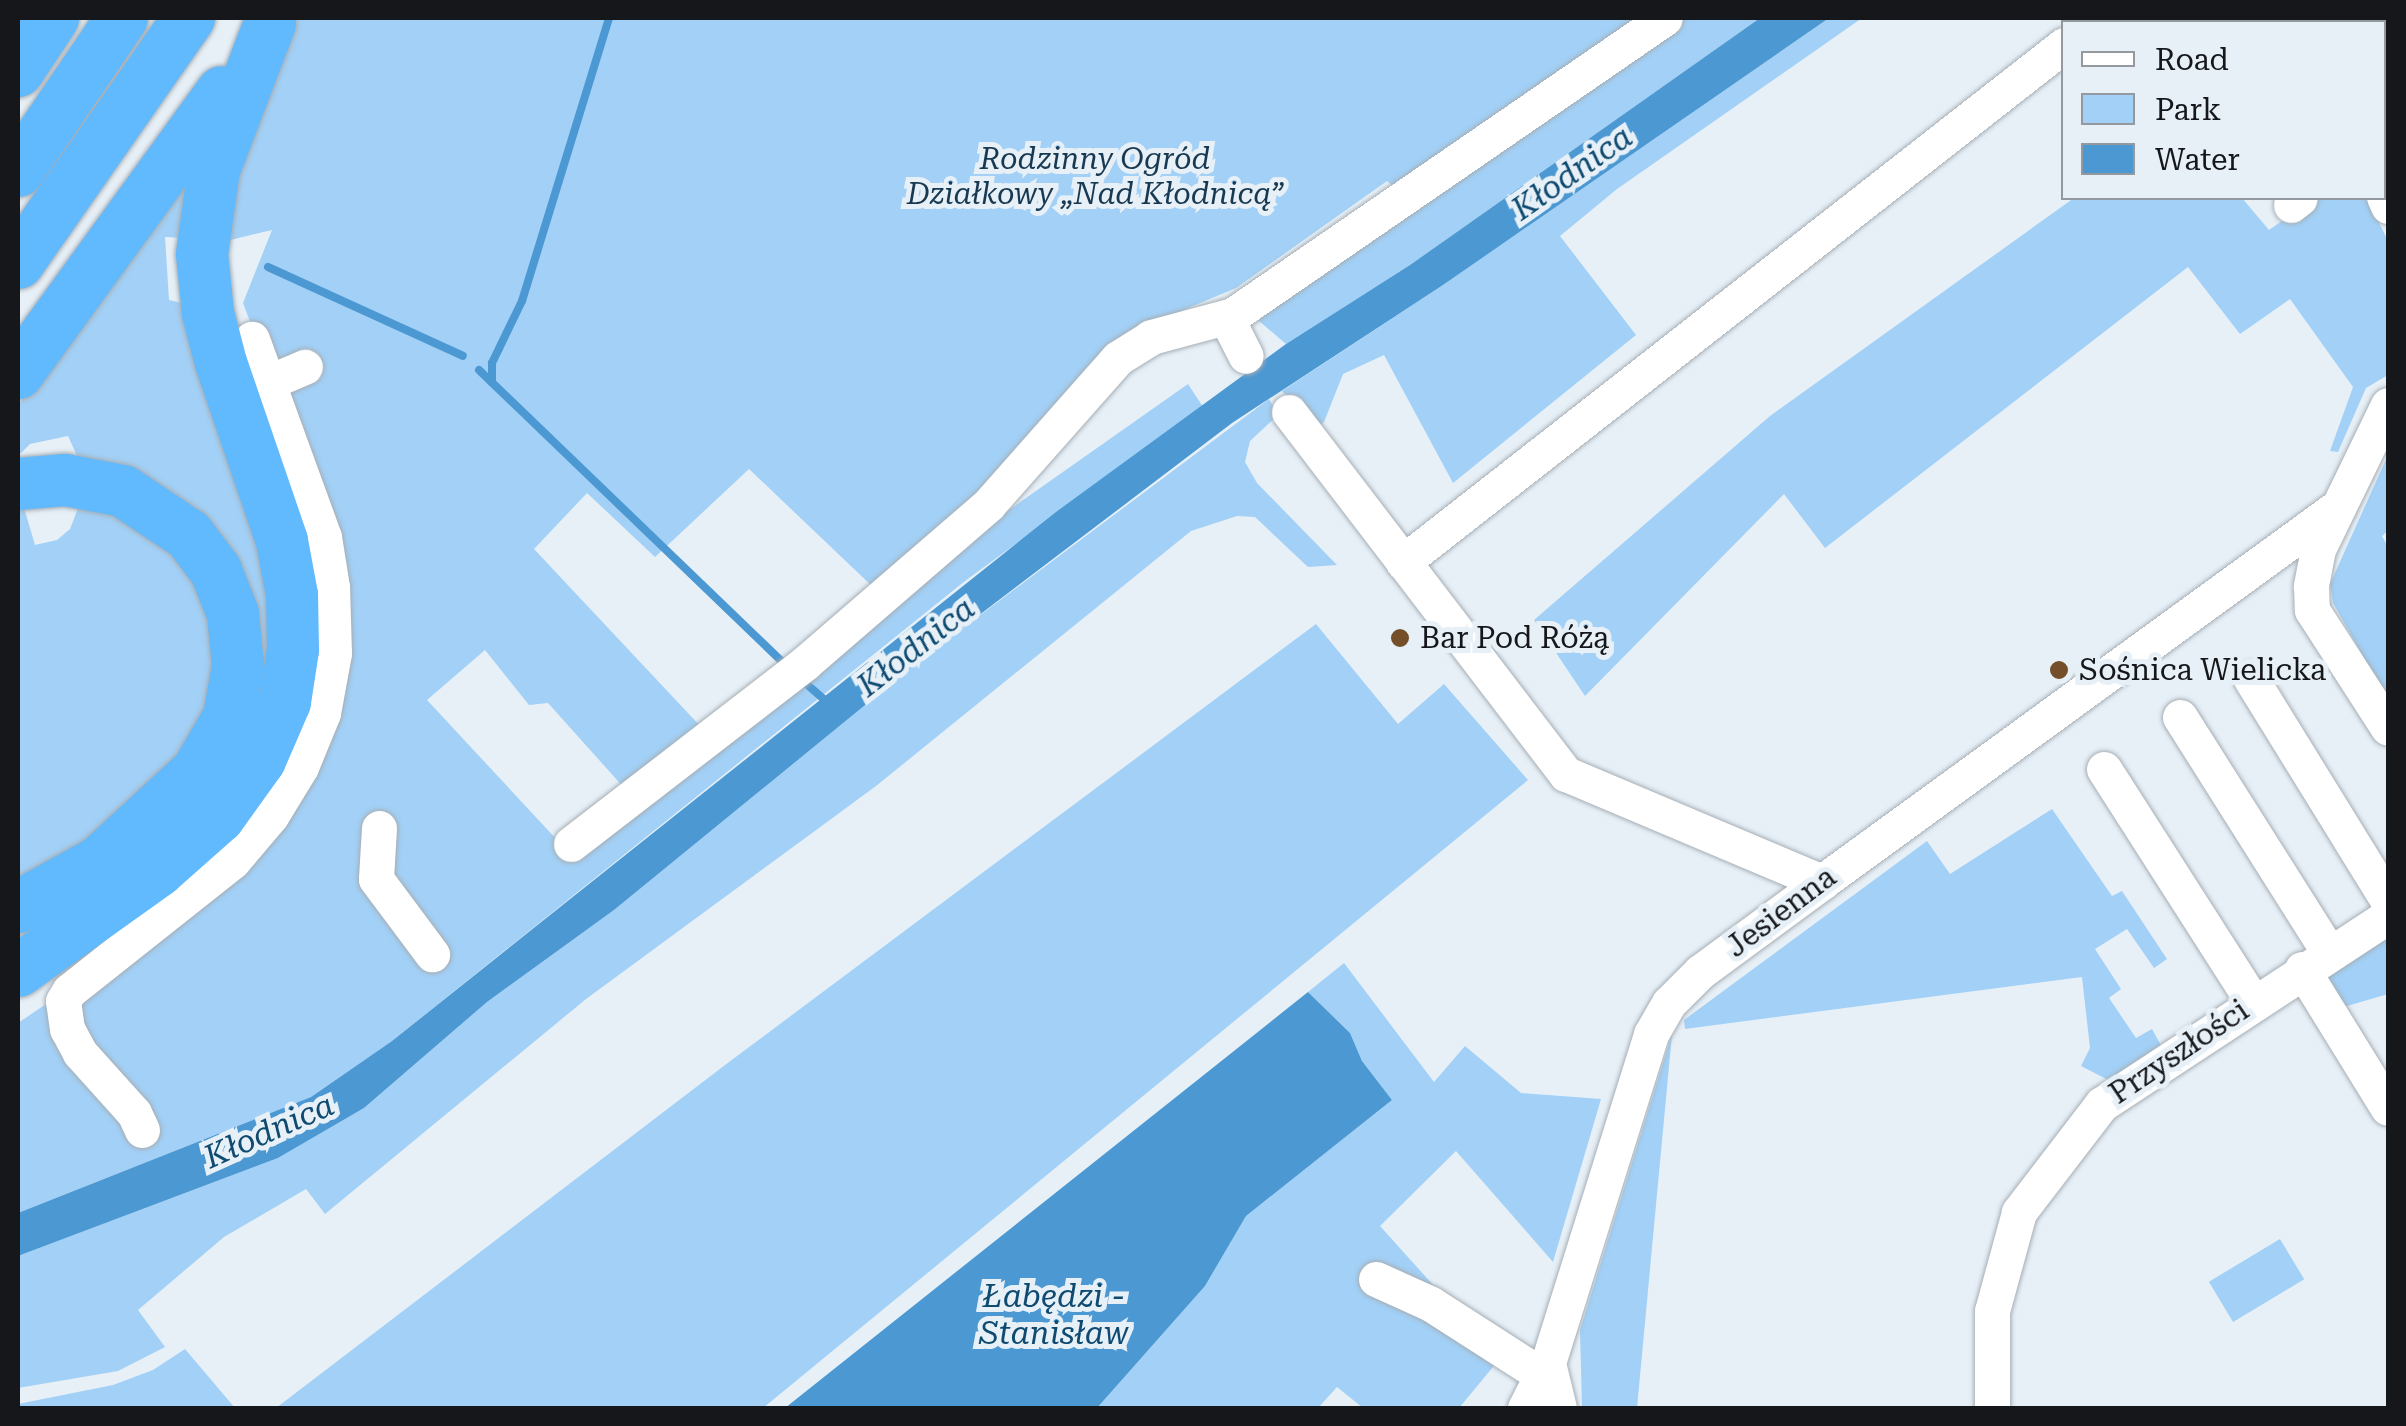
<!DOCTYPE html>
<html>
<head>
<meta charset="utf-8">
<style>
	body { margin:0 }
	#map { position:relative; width:2406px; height:1426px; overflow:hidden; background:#e7f0f7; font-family:"Roboto Serif",serif }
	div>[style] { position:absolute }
	.green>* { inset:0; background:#a2d0f6; transform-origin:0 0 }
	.water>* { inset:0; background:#4b98d3 }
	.stream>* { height:8px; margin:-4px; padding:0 4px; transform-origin:4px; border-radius:4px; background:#4b98d3 }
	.roads { filter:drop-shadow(0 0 2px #a6aeb5) drop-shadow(0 0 2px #a6aeb5) }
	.minor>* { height:35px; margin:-17.5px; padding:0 17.5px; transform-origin:17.5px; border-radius:17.5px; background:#fff }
	.highway>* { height:52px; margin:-26px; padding:0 26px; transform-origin:26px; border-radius:26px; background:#61b9fe }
	.dots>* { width:28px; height:28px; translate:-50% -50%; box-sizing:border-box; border:5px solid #e7f0f7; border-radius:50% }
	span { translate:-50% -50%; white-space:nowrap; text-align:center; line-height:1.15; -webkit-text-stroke:10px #e7f0f7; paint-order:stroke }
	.park-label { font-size:30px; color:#183952; font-style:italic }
	.poi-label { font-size:30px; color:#15171a }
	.left { translate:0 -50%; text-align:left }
	.street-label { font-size:30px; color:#15171a }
	.water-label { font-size:32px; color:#0f4a71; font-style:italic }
	.frame { position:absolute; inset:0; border:20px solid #15171a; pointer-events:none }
	.legend { position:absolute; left:2061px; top:20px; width:325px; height:180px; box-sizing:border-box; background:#e7f0f7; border:2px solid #93999f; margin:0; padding:12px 18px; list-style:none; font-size:30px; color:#15171a }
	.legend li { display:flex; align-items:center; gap:20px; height:50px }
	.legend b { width:50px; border:2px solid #93999f }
</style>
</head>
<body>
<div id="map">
	<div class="green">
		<div style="clip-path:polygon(298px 18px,1655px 18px,1400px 191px,1387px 181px,1236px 288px,1157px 321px,1088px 366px,983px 494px,873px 587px,749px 469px,655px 557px,587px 493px,534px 549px,702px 728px,626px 790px,548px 703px,529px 705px,485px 650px,427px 700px,572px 856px,948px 553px,1188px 384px,1203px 407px,965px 581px,392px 1041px,311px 1097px,18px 1213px,18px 1023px,242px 872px,342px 565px,243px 303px,272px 230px,218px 243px,278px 52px)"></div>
		<div style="clip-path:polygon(1683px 18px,1760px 18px,1410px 265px,1286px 344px,1252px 315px)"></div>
		<div style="clip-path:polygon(1829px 18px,1862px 18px,1617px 189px,1560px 236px,1636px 335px,1453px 483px,1384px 355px,1343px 374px,1324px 422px,1314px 430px,1282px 391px,1443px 285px)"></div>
		<div style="clip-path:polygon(193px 155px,186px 238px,165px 237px,169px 300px,190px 305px,270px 549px,268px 703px,256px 609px,78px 458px,68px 436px,30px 444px,18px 456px,18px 405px)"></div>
		<div style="clip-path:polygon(2074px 198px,2242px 198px,2269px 230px,2315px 198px,2367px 198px,2388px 241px,2388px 375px,2366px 388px,2338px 452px,2330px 451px,2353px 387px,2290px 299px,2240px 334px,2188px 267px,1825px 548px,1784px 494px,1585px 696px,1534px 620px,1770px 416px)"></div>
		<div style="clip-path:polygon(1269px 399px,1278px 415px,1250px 441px,1245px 462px,1257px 483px,1337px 565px,1308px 567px,1255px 517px,1237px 516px,1191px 531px,876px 786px,586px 999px,325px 1214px,306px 1189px,224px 1237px,138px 1310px,165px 1347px,118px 1371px,18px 1388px,18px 1256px,278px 1158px,364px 1108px,487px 1002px,614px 910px,924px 657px)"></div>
		<div style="clip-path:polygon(2388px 455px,2388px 531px,2382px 536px,2388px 547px,2388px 700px,2333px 603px,2330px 584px)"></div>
		<div style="clip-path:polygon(20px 494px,35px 545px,57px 540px,70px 529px,83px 495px,163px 524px,226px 636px,193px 761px,18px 892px)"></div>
		<div style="clip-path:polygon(1316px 624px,1398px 724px,1444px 684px,1528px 780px,763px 1408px,276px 1408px,729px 1062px)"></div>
		<div style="clip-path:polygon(2052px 809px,2112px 896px,2122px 891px,2167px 959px,2154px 968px,2127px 929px,2095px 949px,2121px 989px,2109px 998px,2136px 1038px,2152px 1029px,2163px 1049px,2114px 1083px,2081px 1066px,2090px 1048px,2082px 977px,1685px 1029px,1684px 1020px,1927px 841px,1950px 874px)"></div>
		<div style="clip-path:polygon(2388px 937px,2388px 994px,2337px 1009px,2328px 990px,2329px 976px)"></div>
		<div style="clip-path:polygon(1344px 963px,1434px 1082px,1465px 1046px,1521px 1093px,1601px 1099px,1553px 1262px,1456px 1151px,1380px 1226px,1434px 1286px,1512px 1344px,1459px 1408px,1363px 1408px,1337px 1387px,1318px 1408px,1097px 1408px,1205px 1286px,1246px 1216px,1392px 1100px,1362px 1061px,1350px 1033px,1308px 992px)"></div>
		<div style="clip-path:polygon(1672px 1034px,1637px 1408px,1582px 1408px,1580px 1330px)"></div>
		<div style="left:2280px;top:1239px;width:47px;height:83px;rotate:59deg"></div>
		<div style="clip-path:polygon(185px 1349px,235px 1408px,18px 1408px,18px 1404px,113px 1385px,153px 1370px)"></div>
	</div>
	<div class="water">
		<div style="clip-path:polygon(1760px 18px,1829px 18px,1443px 285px,1232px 423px,924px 657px,614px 910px,487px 1002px,364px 1108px,278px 1158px,18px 1256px,18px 1213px,311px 1097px,392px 1041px,1056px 512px,1286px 344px,1410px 265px)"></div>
		<div style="clip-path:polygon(1308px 992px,1350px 1033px,1362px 1061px,1392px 1100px,1246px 1216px,1205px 1286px,1097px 1408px,785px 1408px)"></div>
	</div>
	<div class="stream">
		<div style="left:268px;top:267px;width:214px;rotate:24.5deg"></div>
		<div style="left:479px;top:370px;width:421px;rotate:43.9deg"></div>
		<div style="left:492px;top:382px;width:19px;rotate:-90deg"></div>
		<div style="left:492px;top:363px;width:69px;rotate:-64.2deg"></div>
		<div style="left:522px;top:301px;width:296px;rotate:-72.9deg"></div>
		<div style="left:803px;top:681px;width:35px;rotate:41deg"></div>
	</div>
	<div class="roads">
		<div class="minor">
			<div style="left:2360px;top:18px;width:6px;rotate:45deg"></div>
			<div style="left:2091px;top:22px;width:7px;rotate:-34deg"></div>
			<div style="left:2384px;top:43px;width:7px;rotate:56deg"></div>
			<div style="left:2384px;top:131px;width:6px;rotate:-45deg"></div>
			<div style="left:2384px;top:197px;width:10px;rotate:66deg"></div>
			<div style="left:2291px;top:205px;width:11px;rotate:-38deg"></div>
			<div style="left:1233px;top:315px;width:14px;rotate:94deg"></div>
			<div style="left:1232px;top:329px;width:30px;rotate:63deg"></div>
			<div style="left:269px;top:382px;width:39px;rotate:-23deg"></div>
			<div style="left:2388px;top:405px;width:160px;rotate:115.9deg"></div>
			<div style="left:2318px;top:549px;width:38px;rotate:101deg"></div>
			<div style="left:2311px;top:586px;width:24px;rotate:88deg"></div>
			<div style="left:2312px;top:610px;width:140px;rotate:57.2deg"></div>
			<div style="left:1289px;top:412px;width:456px;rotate:52.6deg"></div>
			<div style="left:1566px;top:774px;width:278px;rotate:22.9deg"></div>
			<div style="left:1403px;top:562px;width:839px;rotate:-38.03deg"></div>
			<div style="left:2251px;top:679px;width:261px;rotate:58.3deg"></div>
			<div style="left:2180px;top:717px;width:279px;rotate:57.7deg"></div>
			<div style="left:2104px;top:769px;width:277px;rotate:57.4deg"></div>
			<div style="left:379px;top:828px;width:51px;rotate:93.4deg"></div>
			<div style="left:376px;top:879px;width:94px;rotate:53.3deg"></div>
			<div style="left:571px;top:844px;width:296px;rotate:-37.7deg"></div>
			<div style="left:805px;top:663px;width:242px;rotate:-40.8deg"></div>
			<div style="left:988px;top:505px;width:196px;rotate:-48.5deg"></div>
			<div style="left:1118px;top:358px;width:39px;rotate:-32deg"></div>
			<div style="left:1151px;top:337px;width:85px;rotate:-15deg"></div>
			<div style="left:1233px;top:315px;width:524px;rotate:-34.51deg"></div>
			<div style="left:2302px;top:969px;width:163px;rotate:58.3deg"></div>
			<div style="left:142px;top:1130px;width:19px;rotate:-115deg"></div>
			<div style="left:134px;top:1113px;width:81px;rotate:-132deg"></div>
			<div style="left:80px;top:1053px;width:27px;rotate:-118deg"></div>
			<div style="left:67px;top:1029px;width:28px;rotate:-98deg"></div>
			<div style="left:63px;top:1001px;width:12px;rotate:-59deg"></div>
			<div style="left:69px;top:991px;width:209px;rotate:-38.4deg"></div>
			<div style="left:233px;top:861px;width:59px;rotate:-49.8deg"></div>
			<div style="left:271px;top:816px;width:57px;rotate:-58.5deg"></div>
			<div style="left:301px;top:767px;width:58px;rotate:-67.8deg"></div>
			<div style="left:323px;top:713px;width:61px;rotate:-79.6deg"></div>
			<div style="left:334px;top:653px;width:66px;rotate:-91.7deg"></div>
			<div style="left:332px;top:587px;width:51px;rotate:-99.1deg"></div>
			<div style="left:324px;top:537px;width:211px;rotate:-110deg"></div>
			<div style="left:1376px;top:1279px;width:60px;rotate:24.4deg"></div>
			<div style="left:1431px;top:1304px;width:133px;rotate:32.7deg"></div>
			<div style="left:1548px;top:1363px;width:46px;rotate:76.3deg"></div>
			<div style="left:1525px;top:1408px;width:51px;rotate:-62.9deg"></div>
			<div style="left:1548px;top:1363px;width:345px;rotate:-72.6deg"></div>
			<div style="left:1651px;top:1034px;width:36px;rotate:-60deg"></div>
			<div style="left:1669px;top:1003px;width:44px;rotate:-45deg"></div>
			<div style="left:1700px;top:972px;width:152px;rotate:-36.4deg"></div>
			<div style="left:1822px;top:882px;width:636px;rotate:-36.04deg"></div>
			<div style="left:1992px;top:1408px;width:97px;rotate:-90deg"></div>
			<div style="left:1992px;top:1311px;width:103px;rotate:-74.7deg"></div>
			<div style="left:2019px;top:1212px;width:136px;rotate:-52.5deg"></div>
			<div style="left:2102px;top:1104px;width:342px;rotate:-33.3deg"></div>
		</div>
		<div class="highway">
			<div style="left:18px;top:71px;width:64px;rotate:-56.6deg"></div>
			<div style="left:18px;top:171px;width:185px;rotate:-55.8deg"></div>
			<div style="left:18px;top:263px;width:299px;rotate:-55.1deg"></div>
			<div style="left:18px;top:373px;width:347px;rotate:-54deg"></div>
			<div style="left:18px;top:484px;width:47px;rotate:-4.9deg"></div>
			<div style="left:65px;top:480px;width:59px;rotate:10.7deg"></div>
			<div style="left:123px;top:491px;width:79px;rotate:33.7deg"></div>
			<div style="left:189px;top:535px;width:45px;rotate:53.1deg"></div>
			<div style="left:216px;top:571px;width:46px;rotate:68.4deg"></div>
			<div style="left:233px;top:614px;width:52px;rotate:84.5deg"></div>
			<div style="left:238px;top:666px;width:52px;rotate:100deg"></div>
			<div style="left:229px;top:717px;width:64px;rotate:120.2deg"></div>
			<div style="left:197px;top:772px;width:133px;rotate:137.4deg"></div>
			<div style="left:99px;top:862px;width:93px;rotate:150.9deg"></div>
			<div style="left:18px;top:971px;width:172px;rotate:-35.5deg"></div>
			<div style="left:158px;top:871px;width:81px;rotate:-41.5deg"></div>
			<div style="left:219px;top:817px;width:70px;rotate:-54.3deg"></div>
			<div style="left:260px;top:760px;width:63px;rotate:-66.7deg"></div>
			<div style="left:285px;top:702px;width:53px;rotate:-81.3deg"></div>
			<div style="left:293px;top:650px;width:55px;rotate:-91deg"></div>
			<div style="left:292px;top:595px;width:55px;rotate:-100.5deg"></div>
			<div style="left:282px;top:541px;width:188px;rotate:-108.9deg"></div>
			<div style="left:221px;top:363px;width:52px;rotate:-104.6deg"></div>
			<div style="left:208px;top:313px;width:59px;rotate:-95.8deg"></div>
			<div style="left:202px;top:254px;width:85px;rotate:-81.9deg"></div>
			<div style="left:214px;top:170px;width:157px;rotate:-69.1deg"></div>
		</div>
	</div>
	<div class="dots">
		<div style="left:1400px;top:638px;background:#744f2a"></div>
		<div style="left:2059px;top:670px;background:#744f2a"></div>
	</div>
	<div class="park-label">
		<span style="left:1095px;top:176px">Rodzinny Ogród<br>Działkowy „Nad Kłodnicą”</span>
	</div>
	<div class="poi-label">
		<span class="left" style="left:1420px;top:638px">Bar Pod Różą</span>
		<span class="left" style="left:2079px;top:670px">Sośnica Wielicka</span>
	</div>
	<div class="street-label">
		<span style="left:1781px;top:912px;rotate:-37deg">Jesienna</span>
		<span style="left:2179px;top:1052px;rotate:-34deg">Przyszłości</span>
	</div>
	<div class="water-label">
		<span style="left:1572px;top:173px;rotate:-35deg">Kłodnica</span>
		<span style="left:916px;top:647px;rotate:-38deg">Kłodnica</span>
		<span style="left:269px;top:1131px;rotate:-24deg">Kłodnica</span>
		<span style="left:1054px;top:1315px">Łabędzi -<br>Stanisław</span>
	</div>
	<div class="frame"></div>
	<ul class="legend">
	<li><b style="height:12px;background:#fff"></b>Road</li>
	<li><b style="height:28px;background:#a2d0f6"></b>Park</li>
	<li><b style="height:28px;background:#4b98d3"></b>Water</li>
	</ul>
</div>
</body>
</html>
